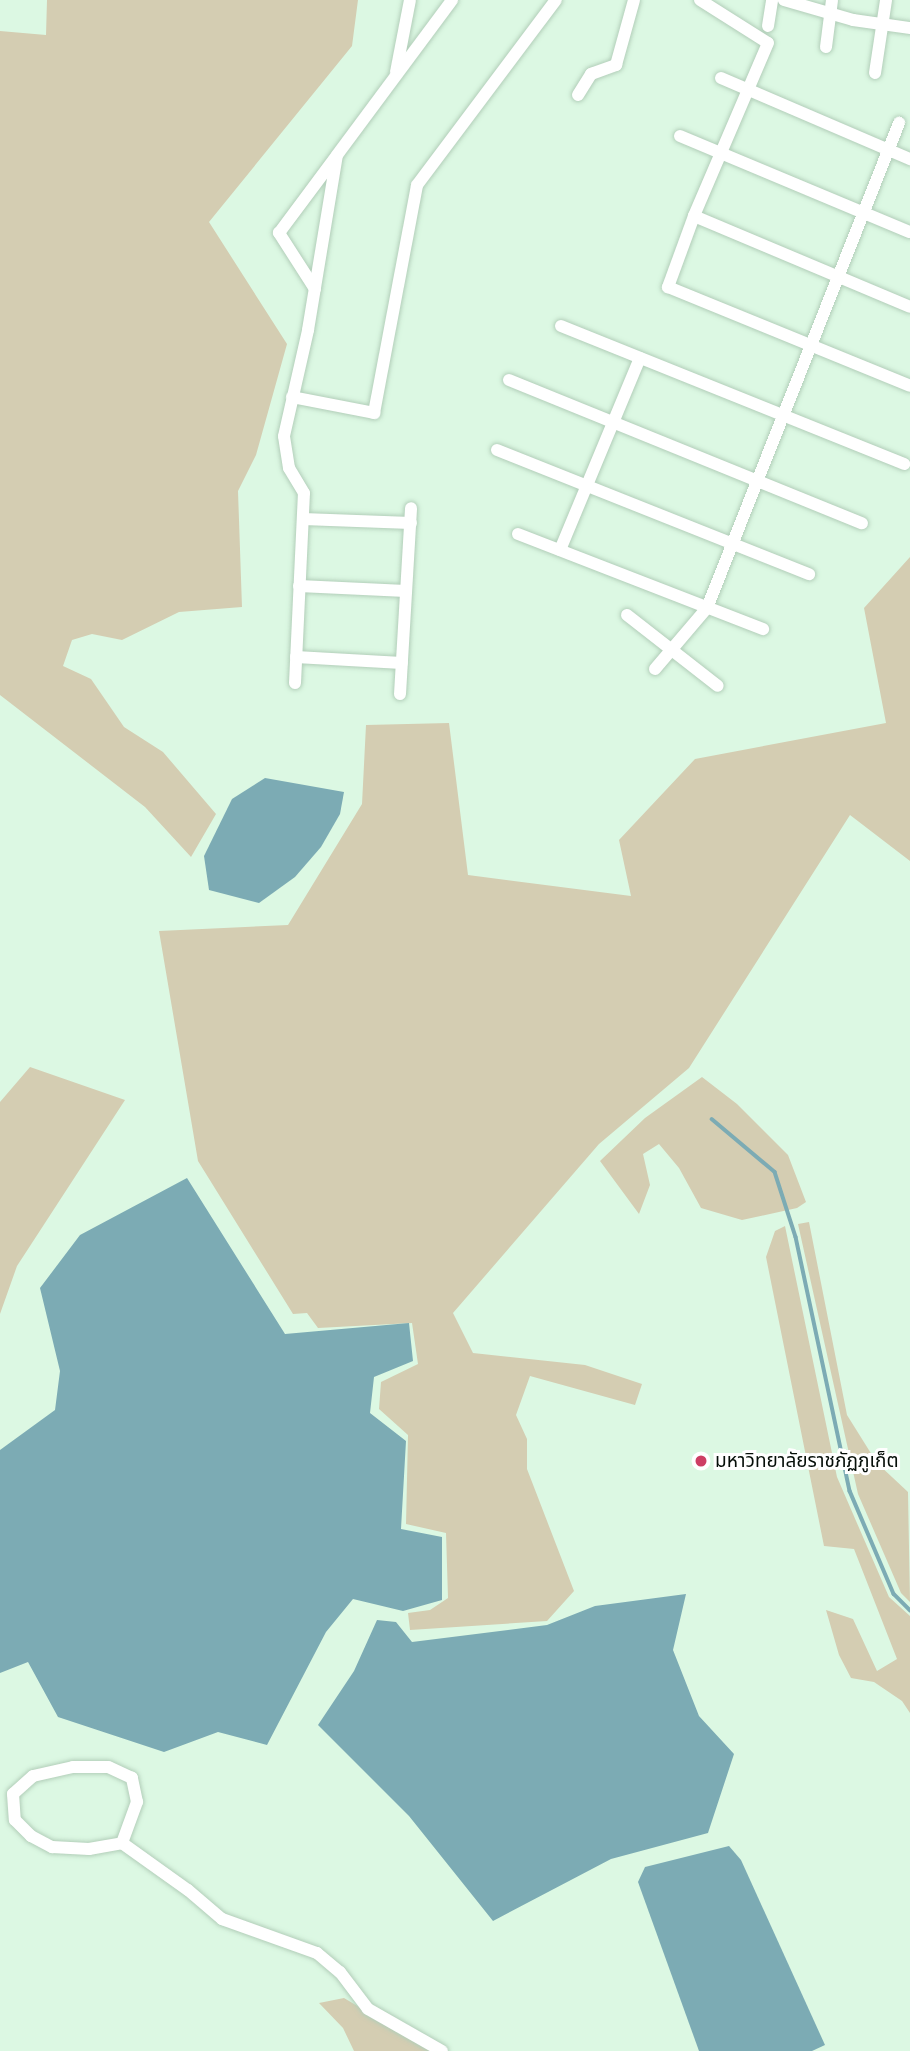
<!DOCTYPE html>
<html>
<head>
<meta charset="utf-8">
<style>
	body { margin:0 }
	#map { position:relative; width:910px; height:2051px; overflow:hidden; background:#dcf8e3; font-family:"Fira Sans Condensed","Noto Sans Thai",sans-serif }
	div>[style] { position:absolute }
	.green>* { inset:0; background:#d4cdb2 }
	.water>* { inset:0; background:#7cabb4 }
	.stream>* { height:3.5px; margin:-1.75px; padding:0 1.75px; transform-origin:1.75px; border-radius:1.75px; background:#7cabb4 }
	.roads { filter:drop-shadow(0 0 2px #b2ceb9) drop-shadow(0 0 2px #b2ceb9) }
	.minor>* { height:12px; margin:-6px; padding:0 6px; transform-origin:6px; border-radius:6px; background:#fff }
	.dots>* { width:19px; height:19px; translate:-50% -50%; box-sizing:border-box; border:4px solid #fff; border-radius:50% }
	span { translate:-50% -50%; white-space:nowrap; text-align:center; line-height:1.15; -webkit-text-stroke:6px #fff; paint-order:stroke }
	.poi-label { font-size:19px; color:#050e08 }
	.left { translate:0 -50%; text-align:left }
</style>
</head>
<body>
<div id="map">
	<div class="green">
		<div style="clip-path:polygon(47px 0,358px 0,352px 46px,209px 222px,287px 344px,256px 455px,238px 491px,242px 607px,179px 612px,122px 640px,92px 634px,72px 640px,63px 666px,91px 679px,124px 727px,163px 752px,216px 814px,191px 857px,145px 807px,0 695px,0 31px,46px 35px)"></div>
		<div style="clip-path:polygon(910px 557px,910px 861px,850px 815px,689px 1068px,599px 1144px,453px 1313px,473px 1353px,585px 1365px,642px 1384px,635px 1405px,530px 1376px,516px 1415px,527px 1439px,527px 1469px,574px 1591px,547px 1621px,410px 1630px,408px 1613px,430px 1610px,448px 1598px,446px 1533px,406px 1524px,408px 1435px,379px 1409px,381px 1382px,418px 1364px,412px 1323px,318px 1328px,307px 1313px,293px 1314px,198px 1161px,159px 931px,288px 925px,362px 804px,366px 725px,449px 723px,468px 875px,631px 896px,619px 840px,695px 759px,886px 723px,864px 608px)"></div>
		<div style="clip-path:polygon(30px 1067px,125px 1100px,17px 1266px,0 1314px,0 1102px)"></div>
		<div style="clip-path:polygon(702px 1077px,737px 1104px,788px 1155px,806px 1202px,797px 1208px,742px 1220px,701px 1208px,679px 1168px,659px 1144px,643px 1154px,650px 1185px,639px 1214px,600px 1161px,645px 1118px)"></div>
		<div style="clip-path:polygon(809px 1222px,847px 1415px,877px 1463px,908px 1492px,910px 1602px,901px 1593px,858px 1494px,798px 1224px)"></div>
		<div style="clip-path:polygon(785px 1226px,837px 1477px,889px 1597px,910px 1616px,910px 1713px,902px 1701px,874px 1682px,851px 1678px,839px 1655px,826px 1610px,853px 1619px,877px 1671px,897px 1659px,854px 1549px,824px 1546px,766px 1257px,775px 1231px)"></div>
		<div style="clip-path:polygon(344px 1998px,433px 2051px,354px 2051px,343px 2028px,319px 2003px)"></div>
	</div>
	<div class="water">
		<div style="clip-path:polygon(265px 778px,344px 792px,340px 814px,321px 847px,295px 877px,259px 903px,209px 890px,204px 856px,232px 799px)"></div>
		<div style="clip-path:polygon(187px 1178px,285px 1334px,409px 1323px,413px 1361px,374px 1377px,370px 1413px,406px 1441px,401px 1529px,442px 1537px,442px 1600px,403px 1611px,353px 1599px,326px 1632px,267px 1745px,218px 1732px,164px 1752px,58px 1717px,28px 1662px,0 1673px,0 1450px,55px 1410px,60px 1371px,40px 1288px,80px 1235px)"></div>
		<div style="clip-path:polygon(686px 1594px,673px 1650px,699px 1716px,734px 1754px,708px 1833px,611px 1859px,493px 1921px,409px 1816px,318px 1725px,354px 1671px,377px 1620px,396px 1622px,412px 1642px,547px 1625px,595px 1606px)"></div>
		<div style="clip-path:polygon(729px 1846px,741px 1860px,825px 2045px,812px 2051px,699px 2051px,638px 1882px,645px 1867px)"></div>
	</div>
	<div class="stream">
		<div style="left:712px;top:1119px;width:82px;rotate:40.1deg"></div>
		<div style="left:775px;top:1172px;width:68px;rotate:72.1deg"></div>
		<div style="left:796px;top:1237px;width:260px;rotate:78deg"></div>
		<div style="left:850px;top:1491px;width:112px;rotate:66.9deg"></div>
		<div style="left:894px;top:1594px;width:23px;rotate:45deg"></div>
	</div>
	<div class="roads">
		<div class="minor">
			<div style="left:700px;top:0;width:80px;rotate:32.3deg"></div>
			<div style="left:768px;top:43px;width:188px;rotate:113.2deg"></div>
			<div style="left:694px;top:216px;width:76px;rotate:110.1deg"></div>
			<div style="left:668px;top:287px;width:261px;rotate:22.2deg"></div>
			<div style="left:784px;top:0;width:72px;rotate:16.2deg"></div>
			<div style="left:853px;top:20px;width:58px;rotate:8deg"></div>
			<div style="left:768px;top:26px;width:26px;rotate:-81deg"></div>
			<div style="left:826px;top:47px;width:47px;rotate:-82.7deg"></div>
			<div style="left:396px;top:72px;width:73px;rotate:-79deg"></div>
			<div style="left:875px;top:73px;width:74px;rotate:-81.4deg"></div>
			<div style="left:721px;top:78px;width:206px;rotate:23.2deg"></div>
			<div style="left:578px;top:95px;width:25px;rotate:-58deg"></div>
			<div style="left:591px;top:74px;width:27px;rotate:-20deg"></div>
			<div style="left:616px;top:65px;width:67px;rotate:-74.5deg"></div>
			<div style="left:680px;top:136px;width:249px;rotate:22.7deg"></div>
			<div style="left:694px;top:216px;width:234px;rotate:22.8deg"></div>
			<div style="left:315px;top:289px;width:67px;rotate:-122.7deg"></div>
			<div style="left:279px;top:233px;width:94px;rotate:-53.3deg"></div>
			<div style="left:561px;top:326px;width:370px;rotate:21.9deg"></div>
			<div style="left:509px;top:380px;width:381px;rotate:22.1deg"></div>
			<div style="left:292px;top:397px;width:84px;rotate:11deg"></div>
			<div style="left:374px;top:413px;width:232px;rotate:-79.3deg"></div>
			<div style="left:417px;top:185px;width:231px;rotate:-53.1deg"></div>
			<div style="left:497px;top:450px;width:336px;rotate:21.7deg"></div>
			<div style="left:303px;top:519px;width:108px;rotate:2.1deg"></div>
			<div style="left:518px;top:534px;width:263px;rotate:21.2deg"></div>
			<div style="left:560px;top:550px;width:208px;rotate:-67.4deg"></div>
			<div style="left:299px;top:586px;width:107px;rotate:2.7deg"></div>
			<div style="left:627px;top:615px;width:115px;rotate:38deg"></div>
			<div style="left:296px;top:657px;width:106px;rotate:3.2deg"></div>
			<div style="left:655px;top:669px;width:80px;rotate:-49.6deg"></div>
			<div style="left:707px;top:608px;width:522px;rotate:-68.4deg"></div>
			<div style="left:295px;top:683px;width:190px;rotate:-87.3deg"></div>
			<div style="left:304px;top:493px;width:29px;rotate:-121deg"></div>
			<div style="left:289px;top:468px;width:32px;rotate:-99deg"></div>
			<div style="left:284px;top:436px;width:109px;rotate:-77.2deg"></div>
			<div style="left:308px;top:330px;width:177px;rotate:-80.6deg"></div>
			<div style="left:337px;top:155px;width:193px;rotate:-53.4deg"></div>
			<div style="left:400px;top:694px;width:186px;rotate:-86.6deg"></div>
			<div style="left:122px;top:1843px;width:44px;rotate:-69.9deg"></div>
			<div style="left:137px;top:1802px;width:25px;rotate:-102deg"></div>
			<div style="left:132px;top:1778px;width:26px;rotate:-155deg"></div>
			<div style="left:108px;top:1767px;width:35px;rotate:180deg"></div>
			<div style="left:73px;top:1767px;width:41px;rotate:167.3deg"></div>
			<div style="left:33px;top:1776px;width:27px;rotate:138deg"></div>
			<div style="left:13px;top:1794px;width:26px;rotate:86deg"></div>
			<div style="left:15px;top:1820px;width:23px;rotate:45deg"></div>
			<div style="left:31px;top:1836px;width:24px;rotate:28deg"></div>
			<div style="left:52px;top:1847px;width:37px;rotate:3deg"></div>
			<div style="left:89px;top:1849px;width:34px;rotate:-10deg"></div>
			<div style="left:122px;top:1843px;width:81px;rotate:35.5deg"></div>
			<div style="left:188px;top:1890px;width:45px;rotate:40.5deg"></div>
			<div style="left:222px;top:1919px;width:101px;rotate:19.7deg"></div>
			<div style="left:317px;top:1953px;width:30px;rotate:40deg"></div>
			<div style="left:340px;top:1972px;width:46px;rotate:52.9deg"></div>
			<div style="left:368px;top:2009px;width:85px;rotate:29.6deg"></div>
		</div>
	</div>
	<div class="dots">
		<div style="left:701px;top:1461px;background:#cd3e64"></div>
	</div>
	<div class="poi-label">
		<span class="left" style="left:715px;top:1461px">มหาวิทยาลัยราชภัฏภูเก็ต</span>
	</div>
</div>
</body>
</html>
